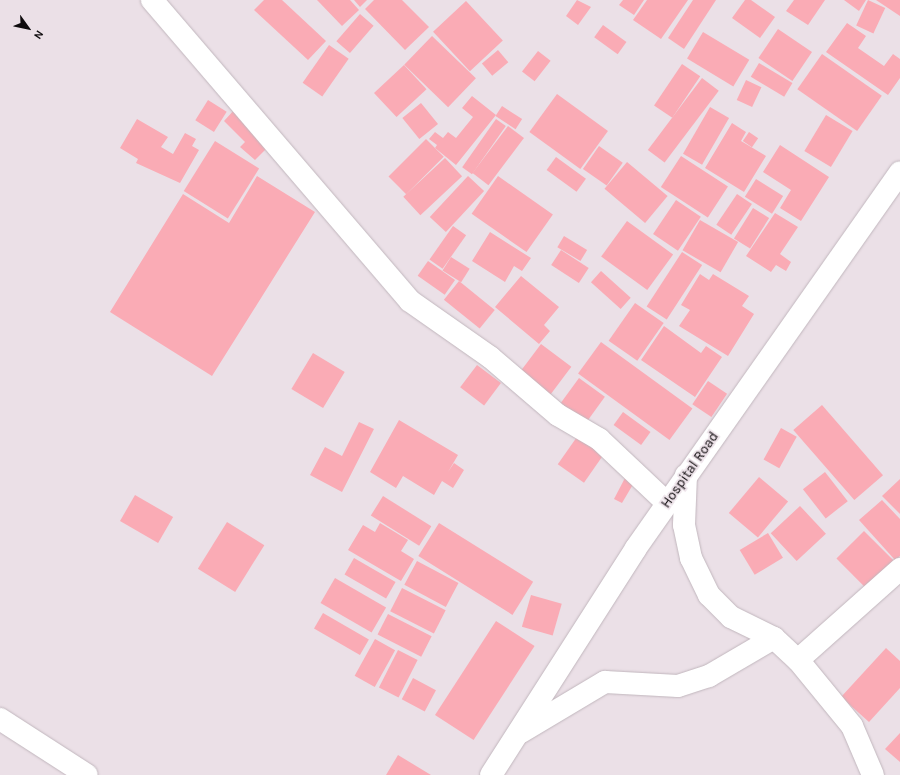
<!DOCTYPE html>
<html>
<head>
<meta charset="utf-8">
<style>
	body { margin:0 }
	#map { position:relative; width:900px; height:775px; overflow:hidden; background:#ebe0e7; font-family:Karla,sans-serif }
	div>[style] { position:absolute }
	.building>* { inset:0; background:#faabb5; transform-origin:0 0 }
	.roads { filter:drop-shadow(0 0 1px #c1b6bd) drop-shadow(0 0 1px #c1b6bd) }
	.minor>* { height:22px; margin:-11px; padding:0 11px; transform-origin:11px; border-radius:11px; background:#fff }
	span { translate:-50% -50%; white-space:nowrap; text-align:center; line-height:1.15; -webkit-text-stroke:3.5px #ebe0e7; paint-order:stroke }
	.street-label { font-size:14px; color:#0f0c0e }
	.north { position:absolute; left:8px; top:8px; width:40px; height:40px; -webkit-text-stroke:3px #ebe0e7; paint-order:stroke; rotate:123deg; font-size:11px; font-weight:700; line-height:16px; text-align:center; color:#0f0c0e }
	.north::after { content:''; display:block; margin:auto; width:14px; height:18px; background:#0f0c0e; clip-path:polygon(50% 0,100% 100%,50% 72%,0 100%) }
</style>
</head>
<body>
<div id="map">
	<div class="building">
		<div style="clip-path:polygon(264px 0,282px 0,326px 41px,308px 60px,254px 10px)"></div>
		<div style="clip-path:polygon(317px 0,350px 0,359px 10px,342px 26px)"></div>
		<div style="clip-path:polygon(354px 0,367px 0,360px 7px)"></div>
		<div style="clip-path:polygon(374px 0,402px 0,429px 27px,405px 50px,365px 9px)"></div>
		<div style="clip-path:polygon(577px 0,591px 7px,578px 25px,566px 16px)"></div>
		<div style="clip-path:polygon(623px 0,644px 0,634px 15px,619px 5px)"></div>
		<div style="clip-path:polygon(647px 0,688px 0,661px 39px,633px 20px)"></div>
		<div style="clip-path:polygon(693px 0,716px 0,684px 49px,668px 38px)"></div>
		<div style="clip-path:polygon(745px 0,751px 0,775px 17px,760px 38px,732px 18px)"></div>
		<div style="clip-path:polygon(794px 0,825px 0,808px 25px,786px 11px)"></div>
		<div style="clip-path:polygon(844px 0,866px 0,859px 11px)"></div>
		<div style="left:868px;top:0;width:19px;height:28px;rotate:25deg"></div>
		<div style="clip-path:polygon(876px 0,900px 0,900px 16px)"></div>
		<div style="left:466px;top:1px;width:54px;height:45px;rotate:47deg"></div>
		<div style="left:360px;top:14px;width:18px;height:36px;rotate:41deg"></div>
		<div style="clip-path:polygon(847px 23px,866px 36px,858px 48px,884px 66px,893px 54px,900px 59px,900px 78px,888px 95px,826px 52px)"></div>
		<div style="left:603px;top:25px;width:29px;height:15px;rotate:36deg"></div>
		<div style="left:778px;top:29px;width:41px;height:35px;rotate:34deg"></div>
		<div style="left:703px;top:32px;width:54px;height:31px;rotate:31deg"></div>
		<div style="left:432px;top:36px;width:61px;height:40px;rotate:44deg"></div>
		<div style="left:329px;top:45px;width:24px;height:46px;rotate:35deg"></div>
		<div style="left:498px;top:50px;width:16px;height:21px;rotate:50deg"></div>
		<div style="left:538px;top:51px;width:16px;height:26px;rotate:38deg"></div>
		<div style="left:822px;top:54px;width:73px;height:43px;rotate:35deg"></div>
		<div style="left:759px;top:63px;width:39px;height:16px;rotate:31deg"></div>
		<div style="left:682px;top:64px;width:22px;height:50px;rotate:34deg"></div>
		<div style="left:404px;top:65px;width:33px;height:41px;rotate:47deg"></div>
		<div style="left:702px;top:78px;width:21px;height:90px;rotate:37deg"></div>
		<div style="left:746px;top:80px;width:17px;height:22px;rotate:25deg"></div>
		<div style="left:557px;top:94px;width:63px;height:47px;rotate:36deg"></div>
		<div style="clip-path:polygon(472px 96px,496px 115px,456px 165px,435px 148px,437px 145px,429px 139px,435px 132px,443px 138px,448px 132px,456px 138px,473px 117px,462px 108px)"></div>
		<div style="left:208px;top:100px;width:22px;height:24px;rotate:32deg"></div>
		<div style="left:421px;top:103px;width:27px;height:24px;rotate:51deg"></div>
		<div style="left:502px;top:106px;width:24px;height:12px;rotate:33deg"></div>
		<div style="left:710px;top:107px;width:22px;height:54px;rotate:30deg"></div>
		<div style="clip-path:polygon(235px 109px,272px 143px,255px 160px,240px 147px,245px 142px,224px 121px)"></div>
		<div style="left:826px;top:115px;width:31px;height:42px;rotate:31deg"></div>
		<div style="clip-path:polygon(137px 119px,168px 137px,161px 147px,173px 154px,185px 133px,196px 139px,192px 146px,199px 150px,180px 183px,136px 163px,138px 159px,120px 148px)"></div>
		<div style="left:496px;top:119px;width:12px;height:59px;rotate:35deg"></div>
		<div style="clip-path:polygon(732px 123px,746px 132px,741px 141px,766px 156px,744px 192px,705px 168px)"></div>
		<div style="left:508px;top:126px;width:20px;height:59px;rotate:37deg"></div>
		<div style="left:749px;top:132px;width:11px;height:11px;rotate:34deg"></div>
		<div style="left:426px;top:139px;width:25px;height:53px;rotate:45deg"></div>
		<div style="left:215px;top:141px;width:52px;height:59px;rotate:32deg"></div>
		<div style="clip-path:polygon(780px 145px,829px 177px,801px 221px,780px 208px,791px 190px,763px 172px)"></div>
		<div style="left:599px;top:146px;width:29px;height:28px;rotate:35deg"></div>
		<div style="left:681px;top:156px;width:56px;height:37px;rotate:33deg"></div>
		<div style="left:556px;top:157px;width:37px;height:16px;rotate:36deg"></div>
		<div style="left:445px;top:158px;width:25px;height:57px;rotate:47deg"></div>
		<div style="left:627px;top:162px;width:53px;height:35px;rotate:40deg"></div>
		<div style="clip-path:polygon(257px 176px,315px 212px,212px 376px,110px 312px,183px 194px,229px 223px)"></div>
		<div style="left:468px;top:176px;width:22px;height:56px;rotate:43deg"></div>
		<div style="left:498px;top:176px;width:67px;height:46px;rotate:35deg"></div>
		<div style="left:756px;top:179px;width:32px;height:21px;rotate:32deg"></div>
		<div style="left:737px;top:194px;width:18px;height:37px;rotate:34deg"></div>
		<div style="left:676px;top:200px;width:30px;height:41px;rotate:34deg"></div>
		<div style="left:753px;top:208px;width:19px;height:36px;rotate:32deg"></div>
		<div style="clip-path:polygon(775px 213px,798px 227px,780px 254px,791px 262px,786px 271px,776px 265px,771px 272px,746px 256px)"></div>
		<div style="left:700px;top:220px;width:44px;height:35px;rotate:30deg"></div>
		<div style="left:627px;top:221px;width:57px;height:44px;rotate:36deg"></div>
		<div style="left:453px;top:226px;width:16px;height:41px;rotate:35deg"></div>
		<div style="clip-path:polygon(490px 232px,531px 258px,522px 271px,514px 266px,505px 282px,472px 261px)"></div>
		<div style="left:564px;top:236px;width:27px;height:13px;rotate:31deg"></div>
		<div style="left:561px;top:250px;width:33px;height:18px;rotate:33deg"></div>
		<div style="left:682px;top:252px;width:24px;height:65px;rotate:33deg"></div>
		<div style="left:451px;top:257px;width:22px;height:16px;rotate:32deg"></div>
		<div style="left:428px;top:261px;width:33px;height:18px;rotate:35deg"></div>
		<div style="left:601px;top:271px;width:40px;height:15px;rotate:42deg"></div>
		<div style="clip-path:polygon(700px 274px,709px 280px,713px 274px,749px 296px,742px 306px,754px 314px,728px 356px,679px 326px,690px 310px,681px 305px)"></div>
		<div style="clip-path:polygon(521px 276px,559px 307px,544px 325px,550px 331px,539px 344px,495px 307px)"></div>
		<div style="left:459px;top:281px;width:46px;height:24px;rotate:39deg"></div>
		<div style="left:635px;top:303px;width:35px;height:46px;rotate:35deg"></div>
		<div style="clip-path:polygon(664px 326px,701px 353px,706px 346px,722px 357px,695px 397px,641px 360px)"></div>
		<div style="left:601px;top:342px;width:113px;height:39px;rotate:36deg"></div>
		<div style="left:541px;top:344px;width:38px;height:39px;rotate:37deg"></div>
		<div style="left:313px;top:353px;width:37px;height:42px;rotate:31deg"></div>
		<div style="left:477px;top:365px;width:30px;height:28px;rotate:37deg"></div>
		<div style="left:579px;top:378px;width:32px;height:36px;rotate:36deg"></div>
		<div style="left:708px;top:381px;width:23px;height:28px;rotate:34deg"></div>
		<div style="left:822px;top:405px;width:93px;height:38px;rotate:49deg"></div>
		<div style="left:623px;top:412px;width:34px;height:16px;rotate:36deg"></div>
		<div style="clip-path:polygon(399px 420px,458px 455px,448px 472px,454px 463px,464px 470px,453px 488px,442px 481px,434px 495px,403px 476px,396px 488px,370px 472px)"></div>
		<div style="clip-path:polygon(359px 422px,374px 429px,342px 492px,310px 475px,325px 447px,342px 456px)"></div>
		<div style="left:781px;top:428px;width:18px;height:36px;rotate:29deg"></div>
		<div style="left:579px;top:434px;width:32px;height:37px;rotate:35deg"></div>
		<div style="left:825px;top:472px;width:37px;height:28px;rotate:52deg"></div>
		<div style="clip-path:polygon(626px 476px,635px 481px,622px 503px,614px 499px)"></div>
		<div style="left:759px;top:477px;width:38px;height:47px;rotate:40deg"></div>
		<div style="clip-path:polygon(900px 479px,900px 514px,882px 496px)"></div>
		<div style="left:135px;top:495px;width:44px;height:30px;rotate:30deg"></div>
		<div style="left:383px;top:496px;width:57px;height:23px;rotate:32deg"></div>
		<div style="clip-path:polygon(882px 500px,900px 519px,900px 556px,895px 560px,859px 520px)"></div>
		<div style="left:800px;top:506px;width:38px;height:40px;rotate:47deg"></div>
		<div style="left:227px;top:522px;width:44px;height:55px;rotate:32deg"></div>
		<div style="clip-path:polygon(380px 523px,408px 540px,401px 551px,414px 559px,401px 581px,348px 550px,363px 525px,375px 532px)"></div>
		<div style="left:439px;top:523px;width:111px;height:39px;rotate:32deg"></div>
		<div style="left:864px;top:531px;width:44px;height:39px;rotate:45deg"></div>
		<div style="left:768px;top:533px;width:29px;height:33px;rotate:59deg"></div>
		<div style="left:354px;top:558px;width:48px;height:19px;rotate:30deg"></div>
		<div style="left:417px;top:561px;width:47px;height:27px;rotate:28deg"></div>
		<div style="left:335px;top:578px;width:59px;height:29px;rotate:30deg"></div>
		<div style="left:402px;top:588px;width:49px;height:26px;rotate:27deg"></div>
		<div style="left:531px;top:595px;width:32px;height:33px;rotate:16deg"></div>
		<div style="left:323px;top:613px;width:53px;height:18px;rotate:30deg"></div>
		<div style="left:388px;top:614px;width:49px;height:23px;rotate:27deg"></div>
		<div style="left:496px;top:621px;width:46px;height:112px;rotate:33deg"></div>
		<div style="left:375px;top:639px;width:23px;height:42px;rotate:29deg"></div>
		<div style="clip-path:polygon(886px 648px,900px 661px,900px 688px,869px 722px,841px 697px)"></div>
		<div style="left:398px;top:650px;width:22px;height:42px;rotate:27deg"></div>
		<div style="left:413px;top:678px;width:26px;height:24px;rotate:28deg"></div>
		<div style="clip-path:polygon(900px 733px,900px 762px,885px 749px)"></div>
		<div style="clip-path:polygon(398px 755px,431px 775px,386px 775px)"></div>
	</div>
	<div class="roads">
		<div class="minor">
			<div style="left:152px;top:0;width:396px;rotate:49.4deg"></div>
			<div style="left:410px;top:301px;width:98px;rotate:35deg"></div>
			<div style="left:490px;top:357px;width:89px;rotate:40.5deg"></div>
			<div style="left:558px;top:415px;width:48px;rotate:30.3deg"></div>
			<div style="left:599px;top:439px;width:93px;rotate:43.3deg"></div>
			<div style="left:686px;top:475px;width:50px;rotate:92.3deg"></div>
			<div style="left:684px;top:525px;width:34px;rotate:78deg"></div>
			<div style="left:691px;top:558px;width:41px;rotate:64.1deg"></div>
			<div style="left:709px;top:595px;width:31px;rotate:45deg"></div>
			<div style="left:731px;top:617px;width:48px;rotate:26deg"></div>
			<div style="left:774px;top:638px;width:33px;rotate:43deg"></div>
			<div style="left:798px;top:660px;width:137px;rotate:-41.7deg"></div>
			<div style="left:798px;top:660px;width:85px;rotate:50.7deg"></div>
			<div style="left:852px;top:726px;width:53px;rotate:66.8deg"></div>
			<div style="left:0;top:719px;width:103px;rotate:32.8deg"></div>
			<div style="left:521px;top:732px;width:98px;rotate:-30.8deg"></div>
			<div style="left:605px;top:682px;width:73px;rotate:3.1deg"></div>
			<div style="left:678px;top:686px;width:33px;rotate:-18deg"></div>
			<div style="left:709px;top:676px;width:75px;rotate:-30.3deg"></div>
			<div style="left:491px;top:775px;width:269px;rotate:-57.4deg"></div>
			<div style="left:636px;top:548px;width:459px;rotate:-54.9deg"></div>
		</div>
	</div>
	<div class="street-label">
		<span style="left:690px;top:470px;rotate:-55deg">Hospital Road</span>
	</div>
	<div class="north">N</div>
</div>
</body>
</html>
